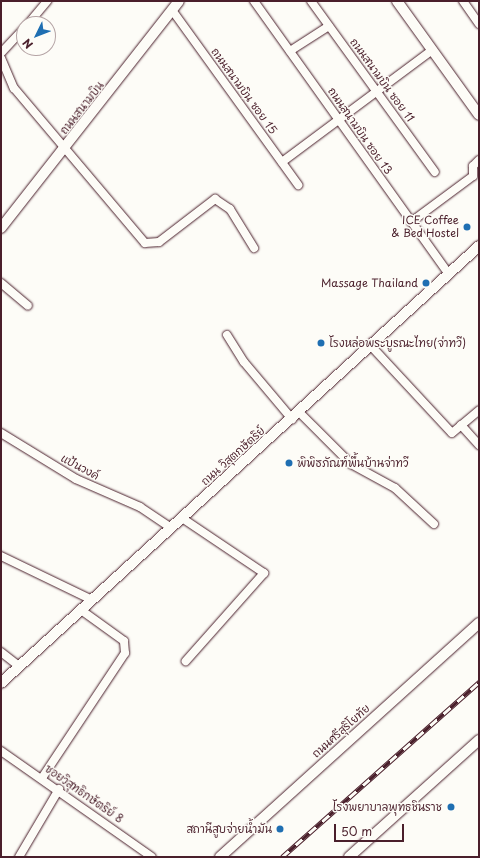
<!DOCTYPE html>
<html>
<head>
<meta charset="utf-8">
<style>
	body { margin:0 }
	#map { position:relative; width:480px; height:858px; overflow:hidden; background:#fdfcf7; font-family:"Playpen Sans","Playpen Sans Thai",sans-serif }
	div>[style] { position:absolute }
	.roads { filter:drop-shadow(0 0 1px #4a1f2b) drop-shadow(0 0 1px #4a1f2b) }
	.minor>* { height:8px; margin:-4px; padding:0 4px; transform-origin:4px; border-radius:4px; background:#fdfcf7 }
	.tertiary>* { height:10px; margin:-5px; padding:0 5px; transform-origin:5px; border-radius:5px; background:#fdfcf7 }
	.rail>* { height:4.5px; margin-top:-2.25px; transform-origin:0; background:repeating-linear-gradient(90deg,#fdfcf7 0 9px,#4a1f2b 0 18px); box-sizing:border-box; border-block:1px solid #4a1f2b }
	.dots>* { width:11px; height:11px; translate:-50% -50%; box-sizing:border-box; border:2px solid #fdfcf7; border-radius:50% }
	span { translate:-50% -50%; white-space:nowrap; text-align:center; line-height:1.15; -webkit-text-stroke:3px #fdfcf7; paint-order:stroke }
	.street-label { font-size:11px; color:#4a1f2b }
	.poi-label { font-size:11px; color:#4a1f2b }
	.right { translate:-100% -50%; text-align:right }
	.left { translate:0 -50%; text-align:left }
	.frame { position:absolute; inset:0; border:2px solid #4a1f2b; pointer-events:none }
	.north { position:absolute; left:16px; top:16px; width:40px; height:40px; box-sizing:border-box; background:#fdfcf7; border:1px solid #b5a4a5; border-radius:50%; rotate:227deg; font-size:11px; font-weight:700; line-height:16px; text-align:center; color:#4a1f2b }
	.north::after { content:''; display:block; margin:auto; width:14px; height:18px; background:#1f6fb2; clip-path:polygon(50% 0,100% 100%,50% 72%,0 100%) }
	.scale { position:absolute; left:334px; top:824px; width:70px; height:18px; box-sizing:border-box; border:2px solid #4a1f2b; border-top:0; padding-left:5px; font-size:12px; line-height:14px; white-space:nowrap; color:#4a1f2b; -webkit-text-stroke:3px #fdfcf7; paint-order:stroke }
</style>
</head>
<body>
<div id="map">
	<div class="roads">
		<div class="minor">
			<div style="left:254px;top:1px;width:334px;rotate:54.5deg"></div>
			<div style="left:311px;top:1px;width:211px;rotate:54.1deg"></div>
			<div style="left:463px;top:1px;width:28px;rotate:55deg"></div>
			<div style="left:172px;top:10px;width:216px;rotate:54.2deg"></div>
			<div style="left:28px;top:24px;width:30px;rotate:-50deg"></div>
			<div style="left:290px;top:51px;width:46px;rotate:-32.7deg"></div>
			<div style="left:1px;top:53px;width:34px;rotate:-47deg"></div>
			<div style="left:1px;top:58px;width:33px;rotate:67deg"></div>
			<div style="left:14px;top:88px;width:203px;rotate:49.8deg"></div>
			<div style="left:145px;top:243px;width:14px;rotate:-4deg"></div>
			<div style="left:159px;top:242px;width:71px;rotate:-37.5deg"></div>
			<div style="left:215px;top:199px;width:18px;rotate:34deg"></div>
			<div style="left:230px;top:209px;width:46px;rotate:58.4deg"></div>
			<div style="left:282px;top:162px;width:187px;rotate:-36.7deg"></div>
			<div style="left:411px;top:222px;width:77px;rotate:-36.6deg"></div>
			<div style="left:473px;top:176px;width:10px;rotate:-90deg"></div>
			<div style="left:473px;top:166px;width:8px;rotate:-45deg"></div>
			<div style="left:1px;top:283px;width:35px;rotate:40deg"></div>
			<div style="left:227px;top:335px;width:32px;rotate:58deg"></div>
			<div style="left:244px;top:362px;width:75px;rotate:49.9deg"></div>
			<div style="left:372px;top:347px;width:117px;rotate:47.1deg"></div>
			<div style="left:452px;top:433px;width:35px;rotate:-40deg"></div>
			<div style="left:299px;top:412px;width:74px;rotate:45deg"></div>
			<div style="left:351px;top:464px;width:50px;rotate:28.6deg"></div>
			<div style="left:395px;top:488px;width:53px;rotate:42.7deg"></div>
			<div style="left:461px;top:425px;width:27px;rotate:48deg"></div>
			<div style="left:1px;top:433px;width:88px;rotate:31.5deg"></div>
			<div style="left:76px;top:479px;width:70px;rotate:23.6deg"></div>
			<div style="left:140px;top:507px;width:37px;rotate:34deg"></div>
			<div style="left:182px;top:518px;width:99px;rotate:33.9deg"></div>
			<div style="left:264px;top:573px;width:118px;rotate:131.6deg"></div>
			<div style="left:1px;top:556px;width:101px;rotate:25.8deg"></div>
			<div style="left:1px;top:652px;width:23px;rotate:38deg"></div>
			<div style="left:1px;top:751px;width:184px;rotate:35.1deg"></div>
			<div style="left:42px;top:778px;width:150px;rotate:-56.4deg"></div>
			<div style="left:125px;top:653px;width:12px;rotate:-95deg"></div>
			<div style="left:124px;top:641px;width:53px;rotate:-144.2deg"></div>
			<div style="left:19px;top:857px;width:79px;rotate:-59.5deg"></div>
		</div>
		<div class="tertiary">
			<div style="left:397px;top:1px;width:140px;rotate:54.3deg"></div>
			<div style="left:1px;top:228px;width:288px;rotate:-51.9deg"></div>
			<div style="left:1px;top:683px;width:648px;rotate:-42.43deg"></div>
			<div style="left:220px;top:857px;width:349px;rotate:-42.1deg"></div>
			<div style="left:349px;top:857px;width:175px;rotate:-42deg"></div>
		</div>
	</div>
	<div class="rail">
		<div style="left:282px;top:857px;width:264px;rotate:-41.6deg"></div>
	</div>
	<div class="dots">
		<div style="left:467px;top:227px;background:#1f6fb2"></div>
		<div style="left:426px;top:283px;background:#1f6fb2"></div>
		<div style="left:321px;top:343px;background:#1f6fb2"></div>
		<div style="left:289px;top:463px;background:#1f6fb2"></div>
		<div style="left:451px;top:807px;background:#1f6fb2"></div>
		<div style="left:280px;top:829px;background:#1f6fb2"></div>
	</div>
	<div class="street-label">
		<span style="left:382px;top:80px;rotate:54deg">ถนนสนามบิน ซอย 11</span>
		<span style="left:244px;top:91px;rotate:54deg">ถนนสนามบิน ซอย 15</span>
		<span style="left:82px;top:108px;rotate:-52deg">ถนนสนามบิน</span>
		<span style="left:360px;top:131px;rotate:55deg">ถนนสนามบิน ซอย 13</span>
		<span style="left:233px;top:456px;rotate:-42deg">ถนน วิสุตกษัตริย์</span>
		<span style="left:80px;top:467px;rotate:28deg">แป้นวงค์</span>
		<span style="left:341px;top:731px;rotate:-42deg">ถนนศรีสุริโยทัย</span>
		<span style="left:84px;top:794px;rotate:35deg">ซอยวิสุทธิกษัตริย์ 8</span>
	</div>
	<div class="poi-label">
		<span class="right" style="left:459px;top:227px">ICE Coffee<br>&amp; Bed Hostel</span>
		<span class="right" style="left:418px;top:283px">Massage Thailand</span>
		<span class="left" style="left:329px;top:343px">โรงหล่อพระบูรณะไทย(จ่าทวี)</span>
		<span class="left" style="left:297px;top:463px">พิพิธภัณฑ์พื้นบ้านจ่าทวี</span>
		<span class="right" style="left:442px;top:807px">โรงพยาบาลพุทธชินราช</span>
		<span class="right" style="left:272px;top:829px">สถานีสูบจ่ายน้ำมัน</span>
	</div>
	<div class="frame"></div>
	<div class="north">N</div>
	<div class="scale">50 m</div>
</div>
</body>
</html>
